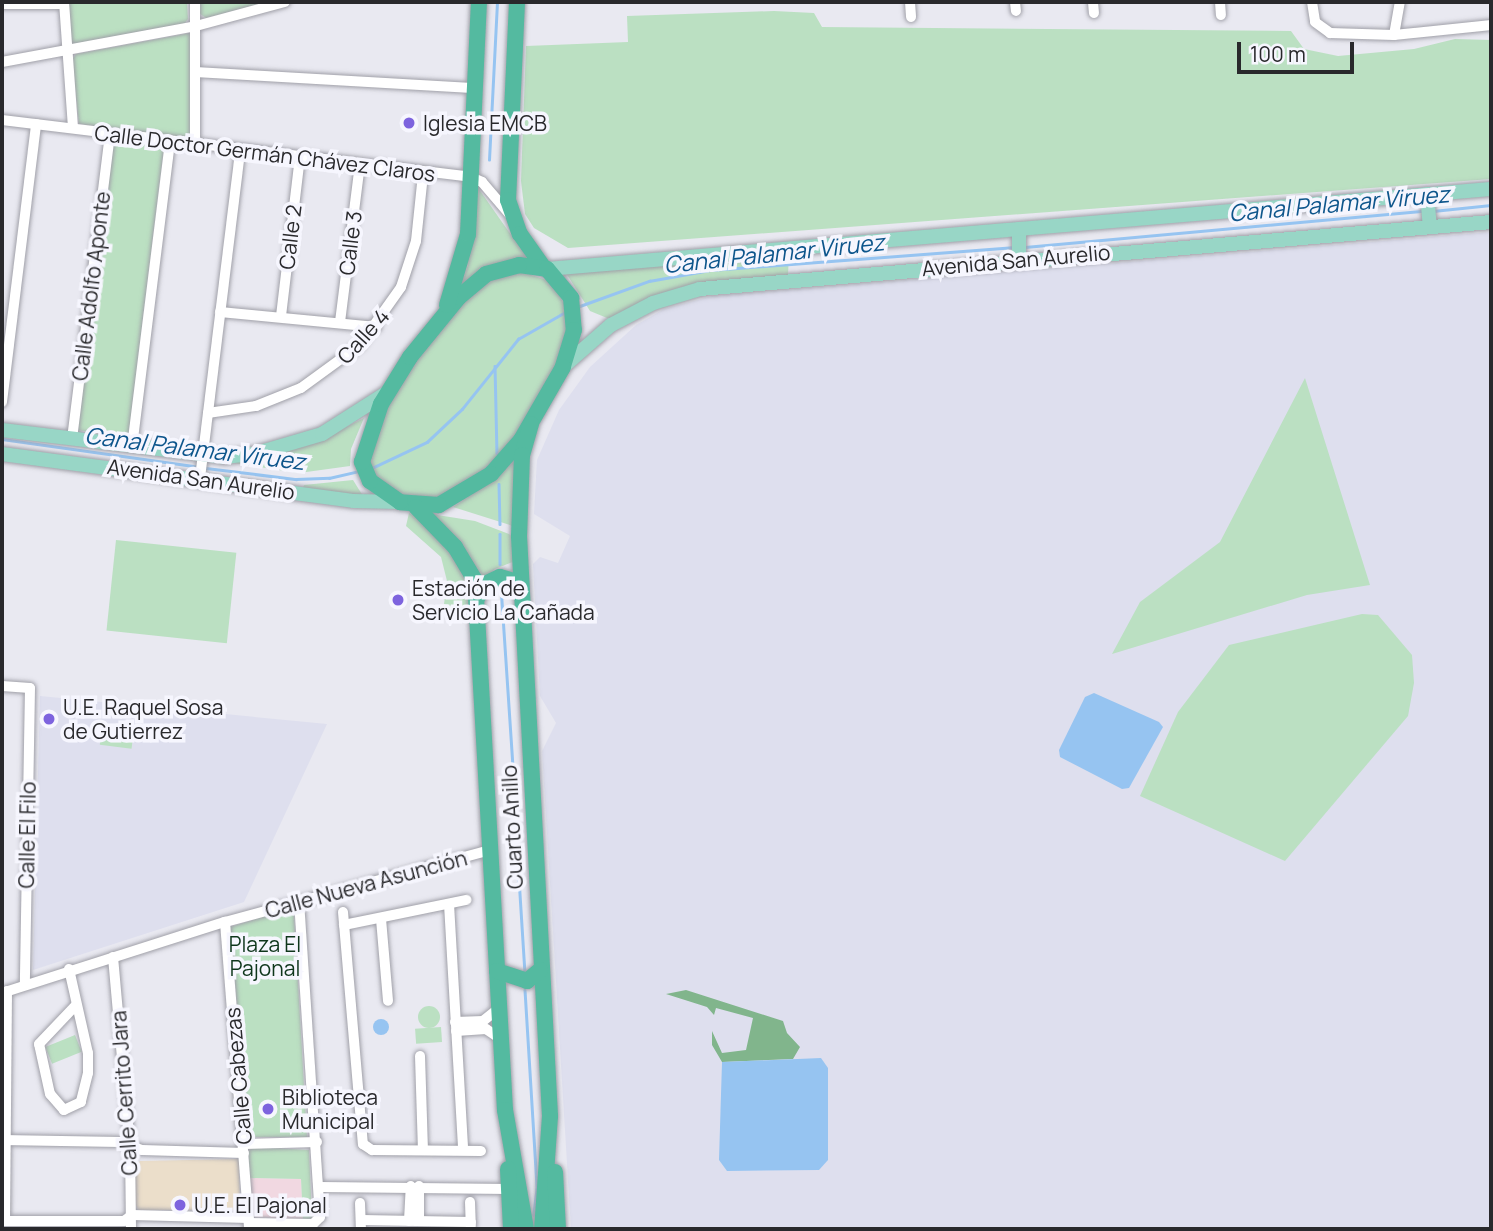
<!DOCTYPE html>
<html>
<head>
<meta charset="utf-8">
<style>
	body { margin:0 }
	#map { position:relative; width:1493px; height:1231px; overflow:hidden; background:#e9e9f1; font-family:Manrope,sans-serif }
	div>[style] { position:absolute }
	.built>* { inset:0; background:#dedfee }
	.education>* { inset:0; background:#ebdeca }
	.medical>* { inset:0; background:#f1d8e1 }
	.green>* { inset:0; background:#bbe0c2; transform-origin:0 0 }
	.round { border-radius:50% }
	.forest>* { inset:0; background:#81b58c }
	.water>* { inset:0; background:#96c4f1 }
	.stream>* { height:2.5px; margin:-1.25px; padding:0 1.25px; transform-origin:1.25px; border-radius:1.25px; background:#96c4f1 }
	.roads { filter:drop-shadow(0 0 2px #a0a0a8) drop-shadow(0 0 2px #a0a0a8) }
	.minor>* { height:10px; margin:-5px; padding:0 5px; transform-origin:5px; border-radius:5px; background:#fff }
	.major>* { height:14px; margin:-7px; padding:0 7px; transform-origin:7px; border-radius:7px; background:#98d6c6 }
	.highway>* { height:16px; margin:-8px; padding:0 8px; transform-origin:8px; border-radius:8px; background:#54baa0 }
	.dots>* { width:19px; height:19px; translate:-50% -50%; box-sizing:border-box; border:4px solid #f6f6fe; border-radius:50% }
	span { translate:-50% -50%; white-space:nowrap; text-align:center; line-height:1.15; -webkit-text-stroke:7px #f6f6fe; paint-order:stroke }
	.poi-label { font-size:21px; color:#29292c }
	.left { translate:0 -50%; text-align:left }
	.street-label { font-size:21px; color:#29292c }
	.park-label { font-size:21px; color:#0e361b }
	.water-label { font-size:23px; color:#0d558b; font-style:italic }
	.frame { position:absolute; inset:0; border:4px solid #29292c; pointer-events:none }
	.scale { position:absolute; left:1237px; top:42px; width:117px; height:32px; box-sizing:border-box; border:4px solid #29292c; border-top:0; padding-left:9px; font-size:21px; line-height:24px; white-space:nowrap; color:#29292c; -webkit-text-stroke:5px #f6f6fe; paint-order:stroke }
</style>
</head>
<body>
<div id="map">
	<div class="built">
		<div style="clip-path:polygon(1491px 232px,1491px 1229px,571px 1229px,542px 751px,556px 723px,540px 696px,533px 564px,540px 557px,558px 563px,570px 536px,534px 514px,537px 460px,559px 410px,590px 367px,636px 325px,664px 309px,712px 296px)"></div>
		<div style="clip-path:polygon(40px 696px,327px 724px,244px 902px,33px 970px)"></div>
	</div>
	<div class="education">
		<div style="clip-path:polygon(239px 1159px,240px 1210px,139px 1210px,135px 1204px,135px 1166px,140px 1161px)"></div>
	</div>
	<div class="medical">
		<div style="clip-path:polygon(249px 1178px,301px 1179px,303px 1220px,254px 1217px)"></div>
	</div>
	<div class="green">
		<div style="clip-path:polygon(66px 2px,187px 2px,188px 19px,184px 24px,70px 45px)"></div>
		<div style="clip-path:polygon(199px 2px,268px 2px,206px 18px,199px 13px)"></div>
		<div style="clip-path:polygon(774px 11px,814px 13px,822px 27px,1291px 31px,1304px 49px,1338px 56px,1414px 49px,1455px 39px,1491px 40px,1491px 179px,568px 248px,534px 228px,525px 214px,521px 181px,526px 46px,628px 42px,627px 16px)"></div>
		<div style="clip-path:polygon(190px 33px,192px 138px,79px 124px,72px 60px,76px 54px)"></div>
		<div style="clip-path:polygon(119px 140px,164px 147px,129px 432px,124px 438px,78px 430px,113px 147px)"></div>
		<div style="clip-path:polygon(476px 185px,528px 259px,482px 268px,461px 285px,468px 265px)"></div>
		<div style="clip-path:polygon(789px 254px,788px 275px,699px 284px,612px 320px,590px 311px,566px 273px)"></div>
		<div style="clip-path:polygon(520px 271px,552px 282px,569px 313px,564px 349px,529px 418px,497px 461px,434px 501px,406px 497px,371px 475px,367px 459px,379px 424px,407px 368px,483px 281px)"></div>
		<div style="clip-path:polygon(1305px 378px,1370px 585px,1307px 595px,1112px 654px,1140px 602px,1220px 542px)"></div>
		<div style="clip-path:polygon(364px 418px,351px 449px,350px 466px,299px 473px,233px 463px,320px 440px)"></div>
		<div style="clip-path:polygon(518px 457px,513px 526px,453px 507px,495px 479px)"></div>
		<div style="clip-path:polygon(353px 480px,363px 496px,303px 488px,304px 485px)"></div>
		<div style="clip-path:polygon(409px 513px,421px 519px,465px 570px,471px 584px,470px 608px,464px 612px,444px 604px,447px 581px,441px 557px,406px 526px)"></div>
		<div style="clip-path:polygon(431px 514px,475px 521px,509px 534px,516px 540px,515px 561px,495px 569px,481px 581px)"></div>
		<div style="left:116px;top:540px;width:121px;height:91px;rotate:6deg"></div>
		<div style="clip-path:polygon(1362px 614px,1378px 615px,1412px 655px,1414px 683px,1408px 716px,1285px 861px,1140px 796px,1178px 712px,1229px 645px)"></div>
		<div style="left:102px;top:727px;width:32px;height:18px;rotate:7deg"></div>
		<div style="clip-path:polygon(285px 910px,294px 914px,307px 1137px,249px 1137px,230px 927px)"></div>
		<div class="round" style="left:418px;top:1006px;width:22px;height:22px"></div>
		<div style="left:441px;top:1027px;width:15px;height:26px;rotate:86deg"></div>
		<div style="left:75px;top:1035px;width:18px;height:32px;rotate:68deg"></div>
		<div style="clip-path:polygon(253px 1147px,309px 1150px,312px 1218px,303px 1220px,301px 1179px,249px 1178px,248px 1152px)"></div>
	</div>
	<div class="forest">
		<div style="clip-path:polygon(686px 990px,783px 1021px,787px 1033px,800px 1047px,793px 1059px,722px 1062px,712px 1045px,712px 1031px,722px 1053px,746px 1050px,753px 1018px,716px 1008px,714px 1015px,707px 1007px,666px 994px)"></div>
	</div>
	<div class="water">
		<div style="clip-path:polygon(1094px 693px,1159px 722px,1163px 727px,1129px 788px,1122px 789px,1060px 757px,1059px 750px,1085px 697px)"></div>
		<div class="round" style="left:373px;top:1019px;width:16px;height:16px"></div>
		<div style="clip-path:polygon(821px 1058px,828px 1068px,828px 1160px,819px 1170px,727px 1171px,719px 1160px,722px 1062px)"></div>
	</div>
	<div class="stream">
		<div style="left:489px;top:160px;width:158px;rotate:-87.1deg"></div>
		<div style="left:1433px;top:211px;width:58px;rotate:-5.9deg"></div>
		<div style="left:1025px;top:247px;width:400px;rotate:-5.2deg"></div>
		<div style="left:577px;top:307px;width:77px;rotate:-19.9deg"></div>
		<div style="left:649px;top:281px;width:63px;rotate:-10.1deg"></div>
		<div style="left:711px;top:270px;width:305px;rotate:-4.3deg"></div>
		<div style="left:495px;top:366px;width:87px;rotate:88.7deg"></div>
		<div style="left:2px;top:439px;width:200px;rotate:8deg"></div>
		<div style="left:206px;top:468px;width:91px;rotate:7deg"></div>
		<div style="left:296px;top:479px;width:33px;rotate:-2deg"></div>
		<div style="left:329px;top:478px;width:31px;rotate:-13deg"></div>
		<div style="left:372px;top:468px;width:61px;rotate:-25.3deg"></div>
		<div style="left:427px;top:442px;width:48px;rotate:-43.3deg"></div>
		<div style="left:462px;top:409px;width:90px;rotate:-51.3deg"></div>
		<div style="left:518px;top:339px;width:56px;rotate:-29.7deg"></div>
		<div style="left:499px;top:484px;width:40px;rotate:88.6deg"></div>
		<div style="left:500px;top:534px;width:30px;rotate:90deg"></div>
		<div style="left:501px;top:586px;width:226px;rotate:86.2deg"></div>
		<div style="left:519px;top:878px;width:96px;rotate:86.4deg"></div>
		<div style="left:525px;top:990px;width:199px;rotate:86.5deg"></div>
		<div style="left:537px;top:1189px;width:26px;rotate:97deg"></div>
	</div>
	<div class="roads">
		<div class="minor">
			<div style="left:64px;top:2px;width:126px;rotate:85.9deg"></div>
			<div style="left:910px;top:2px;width:15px;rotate:86deg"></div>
			<div style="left:1015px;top:2px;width:9px;rotate:84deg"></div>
			<div style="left:1093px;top:2px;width:11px;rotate:85deg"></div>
			<div style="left:1220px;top:2px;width:13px;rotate:86deg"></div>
			<div style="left:1312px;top:2px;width:20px;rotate:81deg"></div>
			<div style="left:1315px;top:22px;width:19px;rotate:36deg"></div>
			<div style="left:1330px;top:33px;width:64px;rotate:1.8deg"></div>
			<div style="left:1394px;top:35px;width:98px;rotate:-5.9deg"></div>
			<div style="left:2px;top:4px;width:62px"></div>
			<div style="left:1394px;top:35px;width:34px;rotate:-80deg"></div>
			<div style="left:2px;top:62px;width:197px;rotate:-10.5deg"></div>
			<div style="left:196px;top:26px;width:92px;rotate:-15.1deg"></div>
			<div style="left:196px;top:72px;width:280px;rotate:3.3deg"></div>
			<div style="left:2px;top:120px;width:472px;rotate:6.9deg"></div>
			<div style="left:471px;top:177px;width:12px;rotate:24deg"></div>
			<div style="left:482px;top:182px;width:45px;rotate:49.5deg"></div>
			<div style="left:195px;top:144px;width:142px;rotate:-90deg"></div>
			<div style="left:220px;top:312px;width:157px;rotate:5.5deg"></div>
			<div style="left:281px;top:316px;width:160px;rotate:-83.2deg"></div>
			<div style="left:340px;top:322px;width:159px;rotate:-82.8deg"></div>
			<div style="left:2px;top:402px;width:280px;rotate:-83deg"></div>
			<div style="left:208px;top:413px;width:49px;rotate:-8.3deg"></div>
			<div style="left:256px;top:406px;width:48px;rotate:-21.8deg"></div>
			<div style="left:301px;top:388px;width:73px;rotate:-36.1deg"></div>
			<div style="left:360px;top:345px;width:71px;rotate:-54.7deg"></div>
			<div style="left:401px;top:287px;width:48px;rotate:-71.9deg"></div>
			<div style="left:416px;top:241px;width:67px;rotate:-84deg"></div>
			<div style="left:72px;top:439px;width:308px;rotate:-82.9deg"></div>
			<div style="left:132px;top:447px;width:306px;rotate:-82.9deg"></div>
			<div style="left:200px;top:478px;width:330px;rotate:-83deg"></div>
			<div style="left:2px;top:686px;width:28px;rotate:4deg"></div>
			<div style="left:30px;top:688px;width:295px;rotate:91deg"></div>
			<div style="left:449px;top:904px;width:246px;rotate:86.7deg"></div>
			<div style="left:343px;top:912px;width:233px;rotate:85.1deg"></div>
			<div style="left:363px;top:1144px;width:11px;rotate:34deg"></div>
			<div style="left:372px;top:1150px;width:109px;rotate:0.5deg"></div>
			<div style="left:381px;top:919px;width:82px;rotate:85.1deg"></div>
			<div style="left:225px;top:922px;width:308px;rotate:85.5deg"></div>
			<div style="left:344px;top:925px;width:125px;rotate:-11.6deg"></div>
			<div style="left:113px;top:957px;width:191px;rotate:84.9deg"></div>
			<div style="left:130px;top:1147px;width:82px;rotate:89.3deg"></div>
			<div style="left:69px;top:969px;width:86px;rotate:77.3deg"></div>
			<div style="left:88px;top:1053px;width:20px;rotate:90deg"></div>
			<div style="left:88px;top:1073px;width:30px;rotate:104deg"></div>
			<div style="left:81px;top:1102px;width:19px;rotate:155deg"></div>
			<div style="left:64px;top:1110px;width:21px;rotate:-131deg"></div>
			<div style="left:50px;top:1094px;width:51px;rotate:-102.4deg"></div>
			<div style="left:39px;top:1044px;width:54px;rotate:-46.5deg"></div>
			<div style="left:2px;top:993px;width:234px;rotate:-17.7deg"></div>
			<div style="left:225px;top:922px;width:275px;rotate:-15.2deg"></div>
			<div style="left:455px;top:1022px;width:28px;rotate:-2deg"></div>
			<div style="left:483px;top:1021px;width:21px;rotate:-39deg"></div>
			<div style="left:456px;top:1031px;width:30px;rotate:-4deg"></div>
			<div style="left:486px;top:1029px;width:18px;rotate:34deg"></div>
			<div style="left:420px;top:1056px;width:94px;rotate:88.2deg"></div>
			<div style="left:2px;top:1140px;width:118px;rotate:1deg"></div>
			<div style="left:120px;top:1142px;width:23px;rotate:20deg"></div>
			<div style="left:142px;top:1150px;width:102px;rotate:1.7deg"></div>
			<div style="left:244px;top:1144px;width:73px;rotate:-1.6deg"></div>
			<div style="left:419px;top:1186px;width:35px;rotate:90deg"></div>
			<div style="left:320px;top:1187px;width:189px;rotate:0.6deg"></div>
			<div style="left:470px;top:1202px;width:24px;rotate:88deg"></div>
			<div style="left:360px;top:1203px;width:26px;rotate:88deg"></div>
			<div style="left:362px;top:1220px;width:109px;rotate:1.1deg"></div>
			<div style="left:2px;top:1221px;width:122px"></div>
			<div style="left:124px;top:1221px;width:10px;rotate:-37deg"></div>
			<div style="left:132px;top:1215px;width:117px;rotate:1.5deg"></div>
			<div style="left:5px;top:1221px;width:230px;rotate:-89.5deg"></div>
			<div style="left:409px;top:1221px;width:35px;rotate:-87deg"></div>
			<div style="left:249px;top:1223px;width:64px;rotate:0.9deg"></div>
			<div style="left:313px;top:1224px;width:10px;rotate:-45deg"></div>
			<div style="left:320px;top:1217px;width:316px;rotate:-93.8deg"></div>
		</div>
		<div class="major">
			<div style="left:1427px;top:194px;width:32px;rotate:85deg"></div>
			<div style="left:1019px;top:260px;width:31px;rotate:-90deg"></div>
			<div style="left:547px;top:269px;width:947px;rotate:-4.84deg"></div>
			<div style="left:563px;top:367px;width:64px;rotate:-41.2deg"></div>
			<div style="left:611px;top:325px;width:47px;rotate:-27.6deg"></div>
			<div style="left:653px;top:303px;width:49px;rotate:-16.6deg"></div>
			<div style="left:700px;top:289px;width:794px;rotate:-4.84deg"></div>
			<div style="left:2px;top:430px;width:224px;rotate:6.9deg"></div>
			<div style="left:224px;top:457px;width:30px;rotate:-6deg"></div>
			<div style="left:254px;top:454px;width:71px;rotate:-16.4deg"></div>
			<div style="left:322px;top:434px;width:76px;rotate:-32.6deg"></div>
			<div style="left:2px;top:454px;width:354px;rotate:7.6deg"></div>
			<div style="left:353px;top:501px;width:47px;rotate:1.2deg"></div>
		</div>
		<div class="highway">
			<div style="left:517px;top:2px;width:198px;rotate:92.6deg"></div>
			<div style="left:508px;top:200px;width:36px;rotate:71deg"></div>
			<div style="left:520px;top:234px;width:42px;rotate:54.8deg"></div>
			<div style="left:519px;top:265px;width:28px;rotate:8deg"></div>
			<div style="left:547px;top:269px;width:38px;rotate:50deg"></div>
			<div style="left:571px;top:298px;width:32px;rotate:85deg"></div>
			<div style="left:574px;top:330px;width:39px;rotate:107deg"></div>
			<div style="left:563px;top:367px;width:84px;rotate:119.9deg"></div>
			<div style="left:521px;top:440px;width:45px;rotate:131.4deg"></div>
			<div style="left:491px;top:474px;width:61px;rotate:149.2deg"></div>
			<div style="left:439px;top:505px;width:39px;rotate:-176deg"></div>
			<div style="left:400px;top:502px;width:37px;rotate:-145deg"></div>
			<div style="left:370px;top:481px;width:21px;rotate:-113deg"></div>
			<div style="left:362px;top:462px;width:61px;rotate:-71.9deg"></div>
			<div style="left:381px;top:404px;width:55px;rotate:-58.3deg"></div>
			<div style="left:410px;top:357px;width:77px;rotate:-50.8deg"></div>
			<div style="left:459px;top:297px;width:35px;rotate:-40deg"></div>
			<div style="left:486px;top:274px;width:34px;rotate:-15deg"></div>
			<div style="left:447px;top:305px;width:74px;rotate:-73.5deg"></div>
			<div style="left:468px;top:234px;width:232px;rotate:-87.3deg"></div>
			<div style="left:531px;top:424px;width:32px;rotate:106deg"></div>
			<div style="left:522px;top:455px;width:81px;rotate:92.1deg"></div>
			<div style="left:519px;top:536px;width:581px;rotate:86.94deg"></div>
			<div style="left:550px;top:1116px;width:113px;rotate:94deg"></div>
			<div style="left:416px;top:507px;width:56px;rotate:45.7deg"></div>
			<div style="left:455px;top:547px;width:39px;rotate:59deg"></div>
			<div style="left:475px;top:580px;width:531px;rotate:86.76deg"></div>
			<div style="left:505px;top:1110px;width:121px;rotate:80deg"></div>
			<div style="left:477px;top:598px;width:18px;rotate:-56deg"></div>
			<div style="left:487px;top:583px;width:14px;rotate:-25deg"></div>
			<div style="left:500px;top:577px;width:15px;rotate:16deg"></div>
			<div style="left:514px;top:581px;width:14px;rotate:60deg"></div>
			<div style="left:497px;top:971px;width:32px;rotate:18deg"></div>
			<div style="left:527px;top:981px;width:17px;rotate:-40deg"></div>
			<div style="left:508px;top:1169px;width:60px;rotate:87.1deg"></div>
			<div style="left:555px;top:1172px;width:57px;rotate:87deg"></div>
		</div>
	</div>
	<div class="dots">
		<div style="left:409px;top:123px;background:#7d63de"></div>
		<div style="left:398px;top:600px;background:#7d63de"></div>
		<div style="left:49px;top:719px;background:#7d63de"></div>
		<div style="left:268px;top:1109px;background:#7d63de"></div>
		<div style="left:180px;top:1205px;background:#7d63de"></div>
	</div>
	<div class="poi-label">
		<span class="left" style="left:423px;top:123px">Iglesia EMCB</span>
		<span class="left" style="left:412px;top:600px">Estación de<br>Servicio La Cañada</span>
		<span class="left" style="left:63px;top:719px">U.E. Raquel Sosa<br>de Gutierrez</span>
		<span class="left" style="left:282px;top:1109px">Biblioteca<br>Municipal</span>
		<span class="left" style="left:194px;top:1205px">U.E. El Pajonal</span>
	</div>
	<div class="street-label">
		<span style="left:265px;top:153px;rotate:7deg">Calle Doctor Germán Chávez Claros</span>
		<span style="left:290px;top:237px;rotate:-83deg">Calle 2</span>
		<span style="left:350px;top:243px;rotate:-83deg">Calle 3</span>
		<span style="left:1016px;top:260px;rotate:-5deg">Avenida San Aurelio</span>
		<span style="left:91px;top:286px;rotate:-83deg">Calle Adolfo Aponte</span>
		<span style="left:363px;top:336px;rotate:-48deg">Calle 4</span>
		<span style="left:201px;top:479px;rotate:8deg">Avenida San Aurelio</span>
		<span style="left:512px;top:827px;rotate:-93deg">Cuarto Anillo</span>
		<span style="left:27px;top:835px;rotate:-89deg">Calle El Filo</span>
		<span style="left:366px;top:884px;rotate:-15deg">Calle Nueva Asunción</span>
		<span style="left:238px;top:1076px;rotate:-95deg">Calle Cabezas</span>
		<span style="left:124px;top:1093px;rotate:-94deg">Calle Cerrito Jara</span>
	</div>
	<div class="park-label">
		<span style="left:265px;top:956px">Plaza El<br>Pajonal</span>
	</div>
	<div class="water-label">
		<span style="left:1339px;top:203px;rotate:-5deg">Canal Palamar Viruez</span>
		<span style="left:774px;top:253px;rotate:-6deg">Canal Palamar Viruez</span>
		<span style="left:195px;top:448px;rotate:7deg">Canal Palamar Viruez</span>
	</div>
	<div class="frame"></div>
	<div class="scale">100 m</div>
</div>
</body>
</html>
